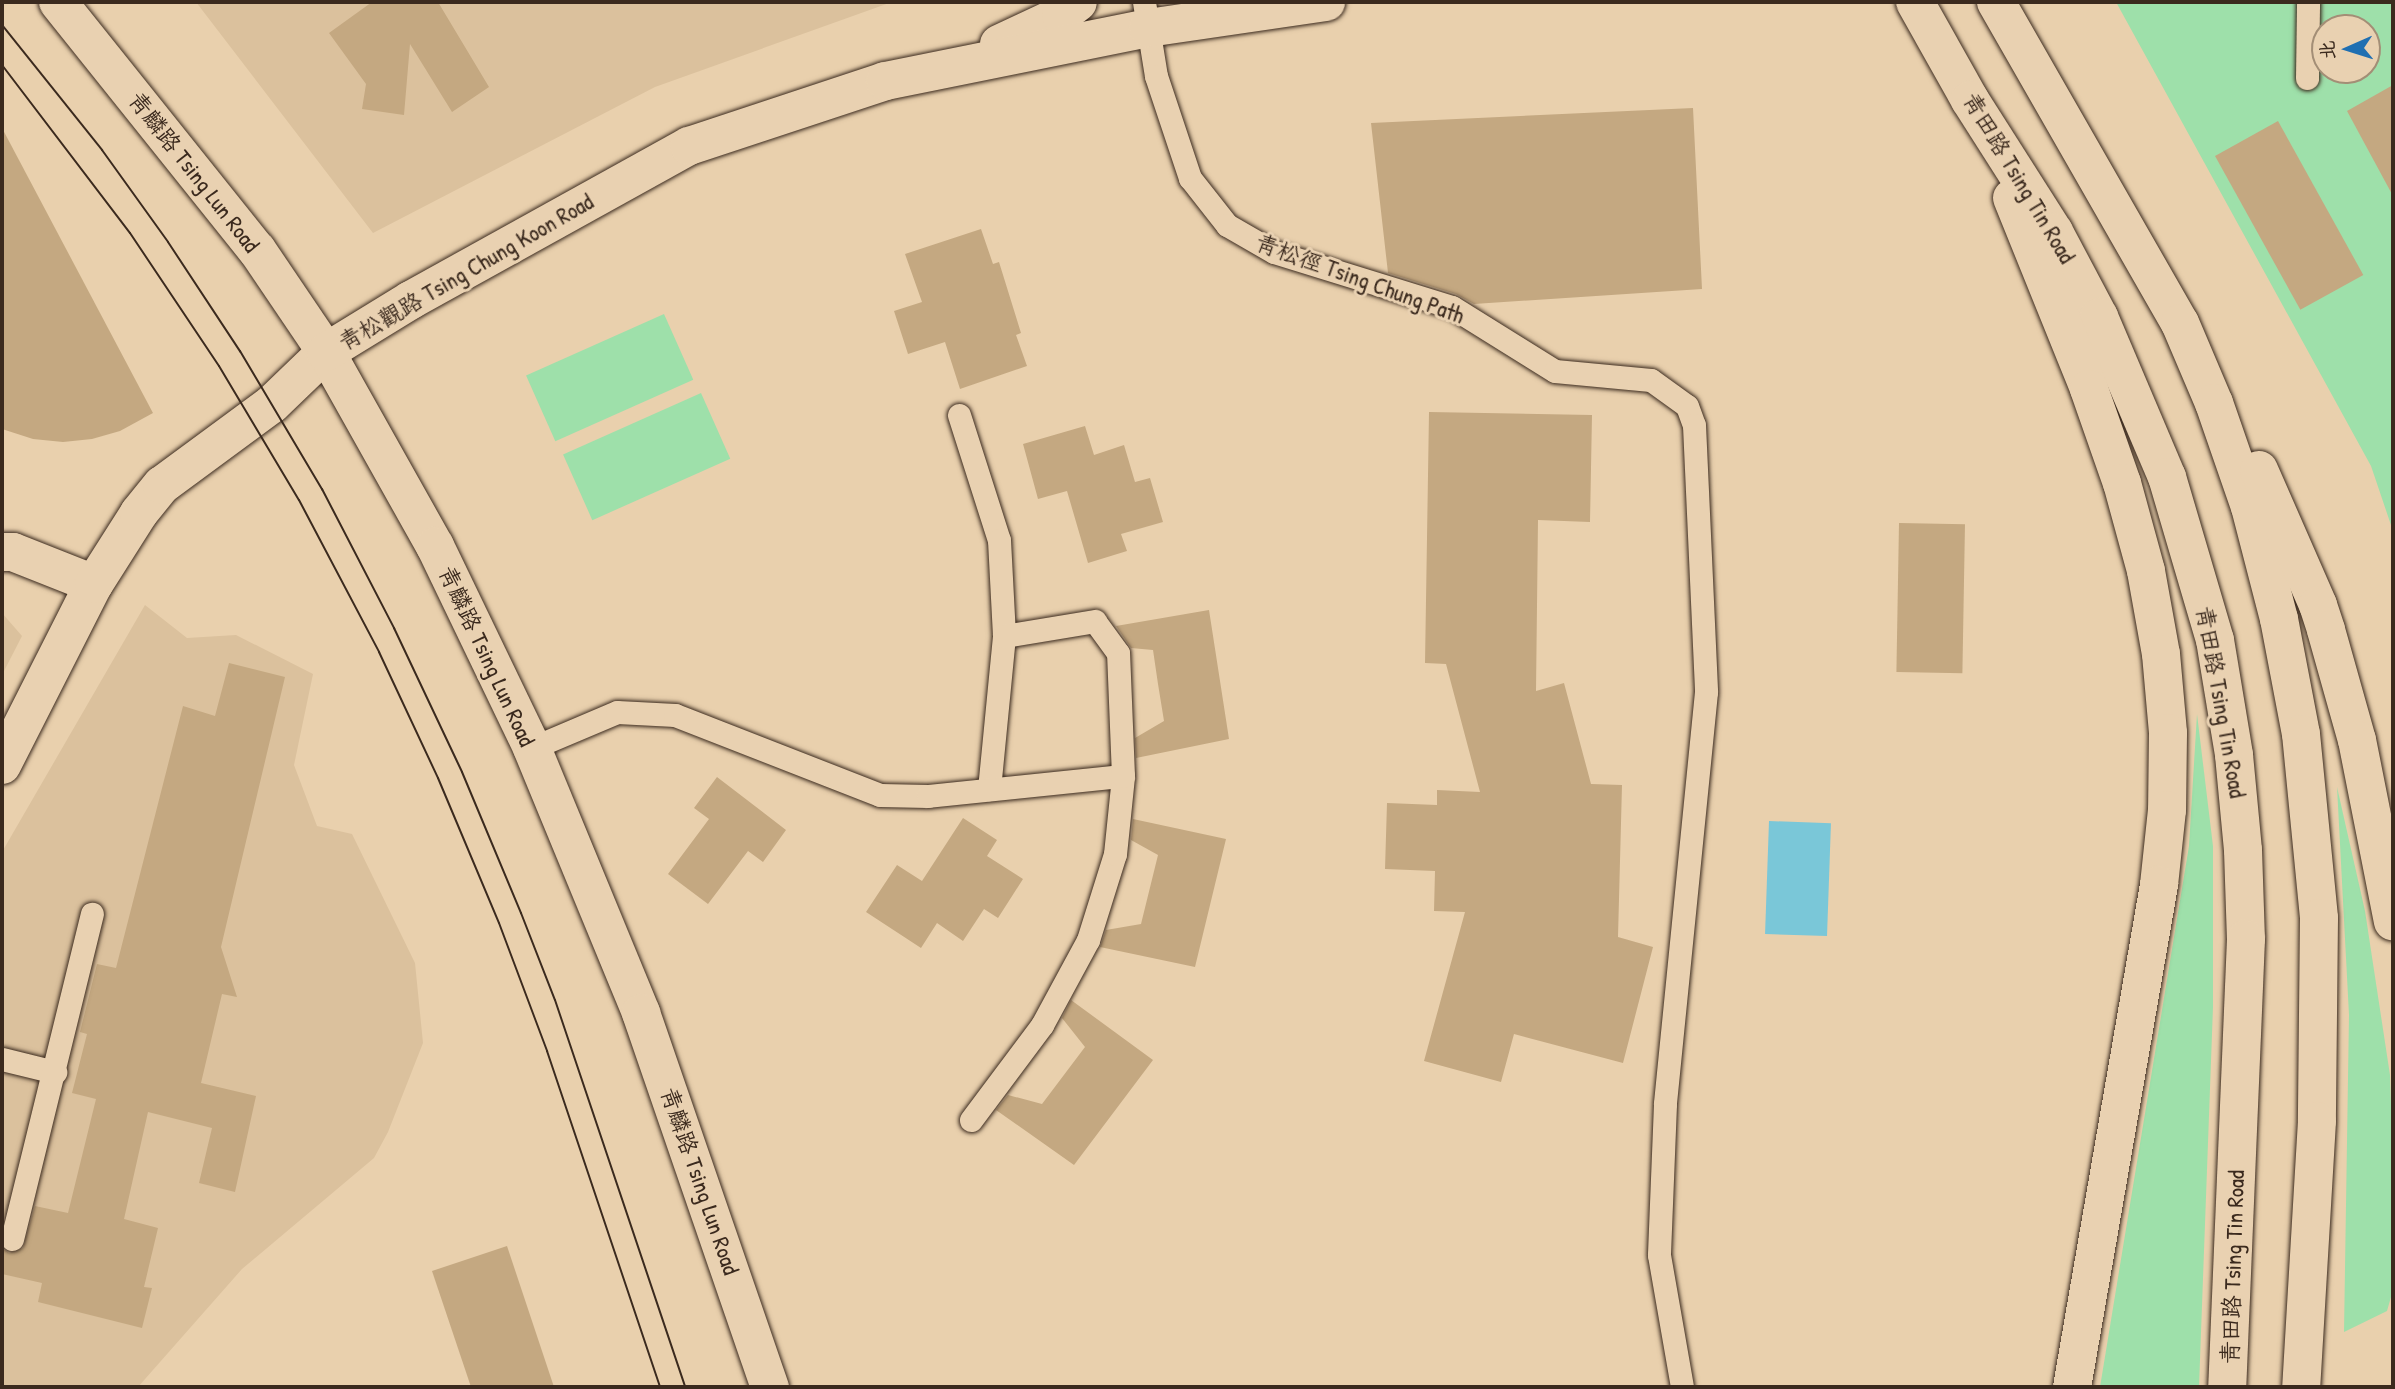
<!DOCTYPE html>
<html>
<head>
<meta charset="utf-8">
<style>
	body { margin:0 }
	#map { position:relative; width:2395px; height:1389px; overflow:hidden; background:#e9d0ad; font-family:"Patrick Hand","LXGW WenKai TC",sans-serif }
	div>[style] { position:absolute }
	.built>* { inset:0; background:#dbc19d }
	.green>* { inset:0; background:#9ee0aa; transform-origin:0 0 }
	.water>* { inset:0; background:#7ac7d8; transform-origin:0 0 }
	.building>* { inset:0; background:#c4a881; transform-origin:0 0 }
	.roads { filter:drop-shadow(0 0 2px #3b2a1e) drop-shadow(0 0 2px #3b2a1e) }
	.service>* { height:23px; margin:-11.5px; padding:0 11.5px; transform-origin:11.5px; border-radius:11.5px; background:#e9d1b1 }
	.minor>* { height:38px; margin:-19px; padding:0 19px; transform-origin:19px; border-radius:19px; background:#e9d1b1 }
	.tertiary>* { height:38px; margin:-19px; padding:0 19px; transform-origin:19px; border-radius:19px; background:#e9d1b1 }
	.primary>* { height:38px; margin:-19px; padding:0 19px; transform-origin:19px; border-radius:19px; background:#e9d1b1 }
	.tram>* { height:2px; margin:-1px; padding:0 1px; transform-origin:1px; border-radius:1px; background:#3b2a1e }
	span { translate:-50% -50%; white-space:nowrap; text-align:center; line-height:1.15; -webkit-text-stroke:6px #e9d1b1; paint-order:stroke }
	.street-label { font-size:23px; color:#3b2a1e }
	.frame { position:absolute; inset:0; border:4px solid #3b2a1e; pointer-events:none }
	.north { position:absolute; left:2311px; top:14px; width:70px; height:70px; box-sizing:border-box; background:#e9d1b1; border:2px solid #a38e76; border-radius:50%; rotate:267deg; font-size:19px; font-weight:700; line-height:28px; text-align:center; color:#3b2a1e }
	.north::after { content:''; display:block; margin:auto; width:24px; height:32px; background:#1f6fb2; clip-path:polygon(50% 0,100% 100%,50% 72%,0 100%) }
</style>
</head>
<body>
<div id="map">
	<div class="built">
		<div style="clip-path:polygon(196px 2px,892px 2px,655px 87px,373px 233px)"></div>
		<div style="clip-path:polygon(145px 605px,187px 638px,236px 635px,313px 674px,294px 765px,317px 826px,352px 834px,415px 963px,423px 1043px,388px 1132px,374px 1158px,242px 1269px,138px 1387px,2px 1387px,2px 852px)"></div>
		<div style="clip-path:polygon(2px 613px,22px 636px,2px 675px)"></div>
	</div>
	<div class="green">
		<div style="clip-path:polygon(evenodd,2116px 2px,2393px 2px,2393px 531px,2371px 466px,2116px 2px,2325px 28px,2367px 28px,2367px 70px,2325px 70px,2325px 28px)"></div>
		<div style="left:664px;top:314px;width:72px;height:151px;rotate:66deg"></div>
		<div style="left:701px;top:393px;width:72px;height:151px;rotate:66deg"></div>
		<div style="clip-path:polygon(2197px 714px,2213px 846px,2213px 1007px,2199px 1387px,2100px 1387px,2189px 846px)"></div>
		<div style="clip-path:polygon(2337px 787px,2365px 911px,2390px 1075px,2393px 1166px,2393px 1290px,2387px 1311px,2344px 1332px,2349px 1015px)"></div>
	</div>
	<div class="water">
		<div style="left:1769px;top:821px;width:62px;height:113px;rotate:2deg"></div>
	</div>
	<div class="building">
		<div style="clip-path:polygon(372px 2px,438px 2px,489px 87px,452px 112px,410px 44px,404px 115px,362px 109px,366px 84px,329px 33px)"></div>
		<div style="clip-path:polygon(2393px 85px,2393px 196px,2347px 111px)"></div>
		<div style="clip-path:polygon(1693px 108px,1702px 289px,1474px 304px,1456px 294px,1388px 273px,1371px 123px)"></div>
		<div style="left:2278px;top:121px;width:176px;height:72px;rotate:61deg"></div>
		<div style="clip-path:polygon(2px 128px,153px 413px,120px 431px,92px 439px,63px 442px,33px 439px,2px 429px)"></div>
		<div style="clip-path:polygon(981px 229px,993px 264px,999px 262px,1021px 333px,1016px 335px,1027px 366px,960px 389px,945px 342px,908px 354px,894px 311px,922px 302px,905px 254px)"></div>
		<div style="clip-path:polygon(1429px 412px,1592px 415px,1590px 522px,1538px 520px,1536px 691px,1564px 683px,1591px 784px,1622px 785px,1618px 937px,1653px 947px,1623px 1063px,1514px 1034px,1501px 1082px,1424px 1061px,1465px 912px,1434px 911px,1435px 871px,1385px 869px,1387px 803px,1437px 805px,1437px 790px,1480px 792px,1446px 664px,1425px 663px)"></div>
		<div style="clip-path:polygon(1085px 426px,1094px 455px,1124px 445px,1135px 482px,1150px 478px,1163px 522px,1121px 534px,1127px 551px,1088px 563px,1067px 491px,1038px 499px,1023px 444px)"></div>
		<div style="left:1899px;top:523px;width:66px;height:149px;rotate:1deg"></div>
		<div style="clip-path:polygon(1209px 610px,1229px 739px,1136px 758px,1135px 738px,1164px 721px,1158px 684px,1153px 650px,1131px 648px,1116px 626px)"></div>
		<div style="clip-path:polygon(229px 663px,285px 677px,221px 947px,237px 997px,222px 994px,201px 1083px,256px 1096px,235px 1192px,199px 1183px,212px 1128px,148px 1112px,124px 1219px,158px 1228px,144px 1287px,152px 1288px,142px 1328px,38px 1302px,42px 1283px,2px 1274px,2px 1248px,9px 1253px,23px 1248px,35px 1206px,68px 1213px,96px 1099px,72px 1093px,87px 1034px,80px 1032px,97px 964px,116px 968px,183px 706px,215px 716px)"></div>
		<div style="clip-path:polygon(717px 777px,786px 830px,763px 862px,748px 851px,708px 904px,668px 874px,709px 819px,694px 808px)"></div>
		<div style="clip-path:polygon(963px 818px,997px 840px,987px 856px,1023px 879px,998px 918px,984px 909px,963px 941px,937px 923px,921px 948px,866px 912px,897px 865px,922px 881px)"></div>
		<div style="clip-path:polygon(1133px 819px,1226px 839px,1195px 967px,1100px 947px,1106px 930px,1141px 924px,1158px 855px,1131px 840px)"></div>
		<div style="clip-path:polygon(1071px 1000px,1153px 1060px,1074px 1165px,996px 1110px,1008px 1095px,1042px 1104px,1085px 1047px,1062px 1018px)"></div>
		<div style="clip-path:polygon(507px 1246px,554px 1387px,471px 1387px,432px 1271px)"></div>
	</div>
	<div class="roads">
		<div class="service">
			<div style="left:1144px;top:2px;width:75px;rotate:80.8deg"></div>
			<div style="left:1156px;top:76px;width:108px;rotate:71.6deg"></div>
			<div style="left:1190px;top:178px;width:60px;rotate:51.8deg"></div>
			<div style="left:1227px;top:225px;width:54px;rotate:29.9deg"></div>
			<div style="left:1274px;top:252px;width:186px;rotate:17.2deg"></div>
			<div style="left:1452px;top:307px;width:121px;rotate:31.9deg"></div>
			<div style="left:1555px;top:371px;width:96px;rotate:5.4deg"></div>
			<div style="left:1651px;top:380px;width:44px;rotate:35.8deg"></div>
			<div style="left:1687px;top:406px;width:20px;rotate:70deg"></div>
			<div style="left:1694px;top:425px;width:267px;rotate:87.4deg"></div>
			<div style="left:1706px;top:692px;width:414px;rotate:95.7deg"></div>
			<div style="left:1665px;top:1104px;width:151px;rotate:92.3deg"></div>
			<div style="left:1659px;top:1255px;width:134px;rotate:80.1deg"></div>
			<div style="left:2307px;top:78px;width:76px;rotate:-89.2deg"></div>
			<div style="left:959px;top:415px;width:131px;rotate:72.3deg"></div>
			<div style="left:999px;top:540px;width:96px;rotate:87deg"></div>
			<div style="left:1004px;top:636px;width:154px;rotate:95.6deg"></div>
			<div style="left:532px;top:748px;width:92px;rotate:-23deg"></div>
			<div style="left:617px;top:712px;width:58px;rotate:3deg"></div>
			<div style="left:675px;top:715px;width:220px;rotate:21.3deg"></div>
			<div style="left:880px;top:795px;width:48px;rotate:1.2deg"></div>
			<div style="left:928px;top:796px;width:196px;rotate:-5.9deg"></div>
			<div style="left:2px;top:1059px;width:55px;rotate:13.8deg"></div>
			<div style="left:971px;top:1120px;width:119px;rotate:-53.2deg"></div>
			<div style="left:1042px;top:1025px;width:97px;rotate:-61.6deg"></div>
			<div style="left:1088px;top:940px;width:90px;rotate:-72.6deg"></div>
			<div style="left:1115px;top:854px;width:78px;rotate:-84.1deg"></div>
			<div style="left:1123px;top:776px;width:123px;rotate:-92.3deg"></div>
			<div style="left:1118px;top:653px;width:39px;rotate:-126deg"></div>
			<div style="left:1095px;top:621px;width:92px;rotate:170.6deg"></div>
			<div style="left:12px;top:1239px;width:335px;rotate:-76.2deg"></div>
		</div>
		<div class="minor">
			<div style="left:2px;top:552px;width:11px"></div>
			<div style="left:13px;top:552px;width:87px;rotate:21.6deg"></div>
			<div style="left:2px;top:765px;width:203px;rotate:-63.1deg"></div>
			<div style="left:94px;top:584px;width:84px;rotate:-57.6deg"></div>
			<div style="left:139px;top:513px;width:36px;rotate:-51deg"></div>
			<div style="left:162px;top:485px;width:137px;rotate:-36.4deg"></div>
			<div style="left:272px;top:404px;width:75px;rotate:-43.9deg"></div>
		</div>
		<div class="tertiary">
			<div style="left:58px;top:2px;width:318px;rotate:51.3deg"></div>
			<div style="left:257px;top:250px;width:123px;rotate:55.9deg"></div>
			<div style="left:326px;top:352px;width:223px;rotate:60.7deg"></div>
			<div style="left:435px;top:546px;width:224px;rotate:64.3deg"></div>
			<div style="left:532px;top:748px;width:287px;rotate:67.6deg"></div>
			<div style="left:641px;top:1013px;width:396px;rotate:71deg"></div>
			<div style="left:999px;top:44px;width:68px;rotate:-25.1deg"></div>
			<div style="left:1061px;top:15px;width:21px;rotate:-37deg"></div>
			<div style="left:326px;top:352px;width:100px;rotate:-31.5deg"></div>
			<div style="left:411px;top:300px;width:318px;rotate:-29deg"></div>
			<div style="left:689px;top:146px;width:206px;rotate:-18.3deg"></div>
			<div style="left:885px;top:81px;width:268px;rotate:-11.4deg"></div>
			<div style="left:1148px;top:28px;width:180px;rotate:-8.3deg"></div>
		</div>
		<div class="primary">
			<div style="left:1915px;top:2px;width:112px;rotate:60.7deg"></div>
			<div style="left:1970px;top:100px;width:156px;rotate:57.5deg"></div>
			<div style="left:2054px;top:232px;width:96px;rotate:62.1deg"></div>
			<div style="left:2099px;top:317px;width:174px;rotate:67deg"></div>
			<div style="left:2167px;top:477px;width:170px;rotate:73.6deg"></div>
			<div style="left:2215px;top:640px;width:117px;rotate:80.6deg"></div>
			<div style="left:2234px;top:755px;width:95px;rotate:84.6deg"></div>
			<div style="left:2243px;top:850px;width:89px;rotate:88.1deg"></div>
			<div style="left:2246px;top:939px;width:448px;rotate:92.4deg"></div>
			<div style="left:1996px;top:2px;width:370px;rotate:60.2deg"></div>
			<div style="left:2180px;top:323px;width:87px;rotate:67deg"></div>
			<div style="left:2214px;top:403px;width:110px;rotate:70.9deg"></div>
			<div style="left:2250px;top:507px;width:116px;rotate:75.5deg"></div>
			<div style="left:2279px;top:619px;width:117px;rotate:79.2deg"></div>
			<div style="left:2301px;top:734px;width:185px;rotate:84.4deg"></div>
			<div style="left:2319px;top:918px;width:203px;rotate:90.6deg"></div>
			<div style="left:2317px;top:1121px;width:266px;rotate:93.4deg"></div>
			<div style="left:2012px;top:198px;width:206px;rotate:68deg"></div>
			<div style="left:2089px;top:389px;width:100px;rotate:70.7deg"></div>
			<div style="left:2122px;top:483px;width:91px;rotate:74.7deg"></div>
			<div style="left:2146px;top:571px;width:84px;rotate:79.8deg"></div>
			<div style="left:2161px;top:654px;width:79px;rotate:84.9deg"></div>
			<div style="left:2168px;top:733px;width:77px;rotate:90.7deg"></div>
			<div style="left:2167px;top:810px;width:75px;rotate:96.1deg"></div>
			<div style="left:2159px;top:885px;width:509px;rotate:99.83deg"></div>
			<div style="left:2259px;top:470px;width:147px;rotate:66.4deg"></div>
			<div style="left:2318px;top:605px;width:26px;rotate:72deg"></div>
			<div style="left:2326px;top:630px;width:114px;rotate:74.3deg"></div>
			<div style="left:2357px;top:740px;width:185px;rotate:78.8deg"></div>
		</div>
	</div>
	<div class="tram">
		<div style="left:2px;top:25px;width:160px;rotate:51.3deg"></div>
		<div style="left:102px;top:150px;width:113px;rotate:54.3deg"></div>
		<div style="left:168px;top:242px;width:131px;rotate:56.6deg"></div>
		<div style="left:240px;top:351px;width:161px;rotate:59.3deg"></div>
		<div style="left:322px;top:489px;width:157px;rotate:62.6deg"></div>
		<div style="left:394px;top:628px;width:159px;rotate:64.7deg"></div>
		<div style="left:462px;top:772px;width:153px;rotate:67.3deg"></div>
		<div style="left:521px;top:913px;width:93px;rotate:68.7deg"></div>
		<div style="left:555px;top:1000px;width:408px;rotate:71.4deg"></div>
		<div style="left:2px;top:65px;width:211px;rotate:52.7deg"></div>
		<div style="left:130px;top:233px;width:160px;rotate:56.2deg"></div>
		<div style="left:219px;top:366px;width:156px;rotate:59.2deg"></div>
		<div style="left:299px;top:500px;width:172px;rotate:62.2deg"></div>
		<div style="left:379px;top:652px;width:139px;rotate:64.9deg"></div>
		<div style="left:438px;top:778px;width:157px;rotate:67.2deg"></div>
		<div style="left:499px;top:923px;width:137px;rotate:69.4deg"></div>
		<div style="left:547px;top:1051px;width:354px;rotate:71.4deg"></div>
	</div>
	<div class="street-label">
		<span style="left:194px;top:172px;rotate:52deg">青麟路 Tsing Lun Road</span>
		<span style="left:2019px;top:178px;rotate:59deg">青田路 Tsing Tin Road</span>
		<span style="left:466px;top:272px;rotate:-30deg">青松觀路 Tsing Chung Koon Road</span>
		<span style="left:1360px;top:279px;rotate:20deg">青松徑 Tsing Chung Path</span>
		<span style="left:487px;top:656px;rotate:65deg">青麟路 Tsing Lun Road</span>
		<span style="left:2221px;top:702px;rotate:80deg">青田路 Tsing Tin Road</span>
		<span style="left:700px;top:1181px;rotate:71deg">青麟路 Tsing Lun Road</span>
		<span style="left:2233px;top:1267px;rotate:-88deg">青田路 Tsing Tin Road</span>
	</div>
	<div class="frame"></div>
	<div class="north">北</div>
</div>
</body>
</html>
